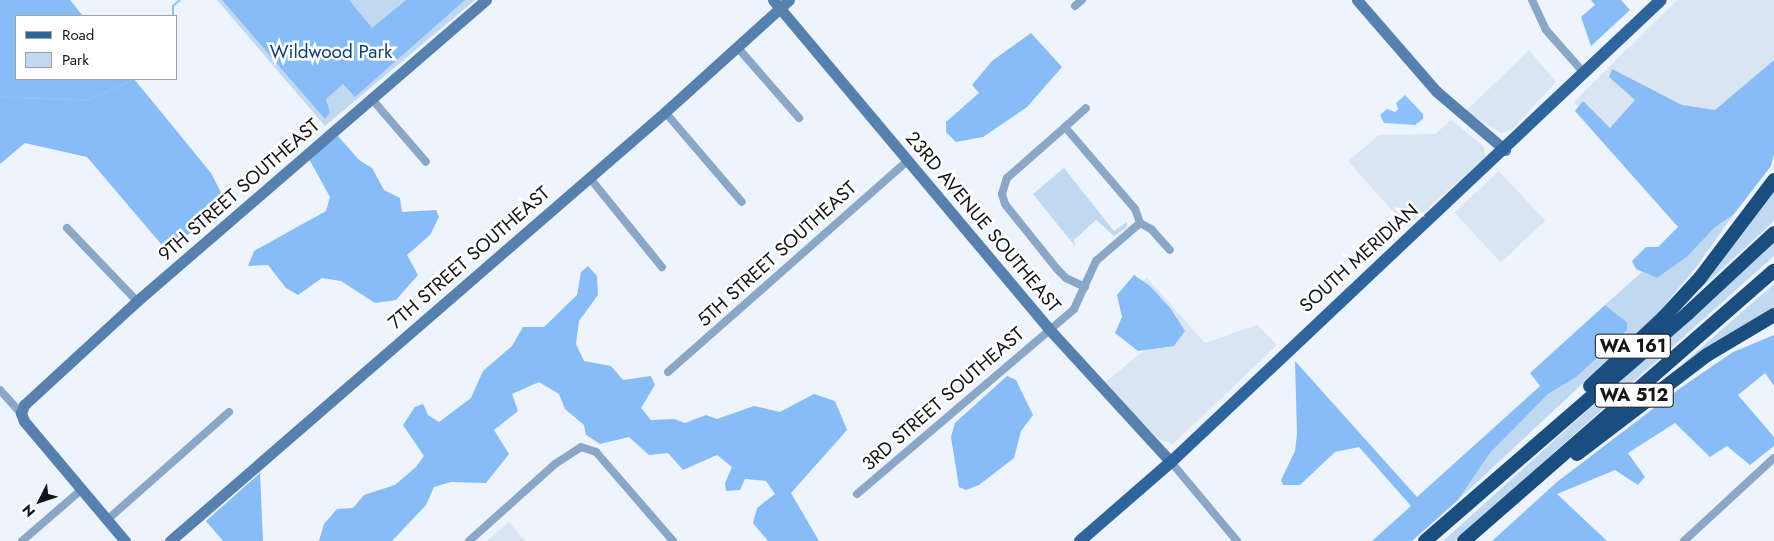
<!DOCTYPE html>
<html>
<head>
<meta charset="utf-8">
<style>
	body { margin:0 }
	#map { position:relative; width:1774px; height:541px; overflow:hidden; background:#edf4fd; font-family:Jost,sans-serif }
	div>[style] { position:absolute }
	.built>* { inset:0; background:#d9e5f3; transform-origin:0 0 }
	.green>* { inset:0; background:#c1d8f1 }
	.forest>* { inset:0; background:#87bcf7 }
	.water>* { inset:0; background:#8cc1fc }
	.stream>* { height:2px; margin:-1px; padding:0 1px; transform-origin:1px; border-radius:1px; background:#8cc1fc }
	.street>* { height:8px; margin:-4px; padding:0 4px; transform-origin:4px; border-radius:4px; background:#8aa7c7 }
	.secondary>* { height:11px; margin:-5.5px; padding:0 5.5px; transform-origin:5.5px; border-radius:5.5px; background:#5681af }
	.primary>* { height:12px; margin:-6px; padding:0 6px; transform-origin:6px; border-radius:6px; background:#2f659d }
	.highway>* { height:14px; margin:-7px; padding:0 7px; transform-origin:7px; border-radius:7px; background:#1a4d80 }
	span { translate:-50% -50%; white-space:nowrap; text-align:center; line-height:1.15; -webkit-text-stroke:5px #fff; paint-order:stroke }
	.shield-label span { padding:1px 4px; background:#fff; border:1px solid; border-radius:4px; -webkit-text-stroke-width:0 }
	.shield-label { font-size:18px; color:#131518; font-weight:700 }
	.park-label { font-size:19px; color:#124170 }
	.street-label { font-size:19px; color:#131518 }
	.legend { position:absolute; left:15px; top:15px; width:162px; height:65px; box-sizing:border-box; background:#fff; border:1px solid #a1a1a3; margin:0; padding:6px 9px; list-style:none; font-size:15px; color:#131518 }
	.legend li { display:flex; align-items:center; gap:10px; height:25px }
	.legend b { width:25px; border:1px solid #a1a1a3 }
	.north { position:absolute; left:15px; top:476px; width:50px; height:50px; -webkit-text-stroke:4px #fff; paint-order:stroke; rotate:229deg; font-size:14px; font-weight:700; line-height:20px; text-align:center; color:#131518 }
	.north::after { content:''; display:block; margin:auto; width:18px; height:22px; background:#131518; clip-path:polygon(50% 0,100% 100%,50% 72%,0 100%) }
</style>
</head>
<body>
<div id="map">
	<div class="built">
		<div style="clip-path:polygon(1677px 0,1774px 0,1774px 60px,1639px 174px,1574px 102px)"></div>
		<div style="clip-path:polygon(1529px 50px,1556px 82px,1512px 130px,1501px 133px,1466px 111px)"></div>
		<div style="clip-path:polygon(1451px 120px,1484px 147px,1485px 157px,1407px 227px,1348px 161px,1379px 135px,1435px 134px)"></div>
		<div style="left:1499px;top:171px;width:68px;height:61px;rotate:47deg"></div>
		<div style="clip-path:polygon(1147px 278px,1205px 343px,1257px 325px,1277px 345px,1173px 444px,1159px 439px,1103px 384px,1152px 344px,1119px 301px)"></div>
		<div style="clip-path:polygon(509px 522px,525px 541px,487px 541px)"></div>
	</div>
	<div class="green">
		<div style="clip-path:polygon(217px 0,475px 0,325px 126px)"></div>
		<div style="clip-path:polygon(1064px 168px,1114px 231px,1127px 222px,1127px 227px,1114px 236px,1096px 220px,1074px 240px,1075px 246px,1033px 194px)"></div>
		<div style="clip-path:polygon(1774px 188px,1774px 221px,1675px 312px)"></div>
		<div style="clip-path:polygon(1734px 214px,1697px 266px,1657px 314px,1458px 500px,1490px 453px,1548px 394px,1575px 378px,1627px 322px,1605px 305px,1642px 272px,1657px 278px,1688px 256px,1714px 228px)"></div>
		<div style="clip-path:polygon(1774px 242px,1774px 256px,1455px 541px,1443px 541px)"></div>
		<div style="clip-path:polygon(1774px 284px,1774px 308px,1680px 366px)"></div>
	</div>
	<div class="forest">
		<div style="clip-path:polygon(0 0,70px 0,83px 16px,16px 16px,16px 79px,134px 79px,211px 173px,227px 204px,167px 251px,87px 157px,25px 143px,0 164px)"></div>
		<div style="clip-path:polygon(222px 0,349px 0,372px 28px,406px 0,465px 0,355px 97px,343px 84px,326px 99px,330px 113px,325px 119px)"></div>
		<div style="clip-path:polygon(1591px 0,1621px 0,1630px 10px,1591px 46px,1581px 17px,1595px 5px)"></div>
		<div style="clip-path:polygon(1031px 33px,1062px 67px,1027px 107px,983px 137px,956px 142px,946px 132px,946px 122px,979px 93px,972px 85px,992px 61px)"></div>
		<div style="clip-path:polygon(1774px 60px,1774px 154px,1771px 166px,1734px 214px,1714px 228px,1688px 256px,1657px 278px,1636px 269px,1632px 261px,1646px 247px,1658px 247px,1678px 227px,1575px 111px,1583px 101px,1610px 128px,1635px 100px,1609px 77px,1612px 69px,1682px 105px,1715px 110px)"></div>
		<div style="clip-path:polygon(338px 136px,359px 160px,372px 168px,384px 190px,400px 198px,402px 212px,436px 210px,439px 217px,430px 235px,407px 255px,418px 275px,396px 300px,375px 303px,341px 281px,322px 278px,298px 295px,286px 288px,268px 265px,248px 266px,254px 251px,326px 211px,330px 197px,309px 159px)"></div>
		<div style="clip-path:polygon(588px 266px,597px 276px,598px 295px,579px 321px,576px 344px,584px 361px,611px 366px,623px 380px,651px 376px,655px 385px,641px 408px,651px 420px,674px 419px,685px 423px,706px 415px,717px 419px,754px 406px,780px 412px,814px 394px,835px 401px,847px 430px,791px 493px,819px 541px,768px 541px,753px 523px,757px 508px,775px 494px,766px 481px,745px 479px,740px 490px,726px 491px,725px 483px,732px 467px,717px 455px,683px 470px,668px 453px,649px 455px,629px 437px,600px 444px,586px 435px,584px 425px,565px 409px,559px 394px,539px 382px,512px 394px,518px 411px,494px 430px,509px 454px,486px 483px,451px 482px,434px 487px,426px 505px,392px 541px,319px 541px,324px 524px,337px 509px,353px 508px,364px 495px,395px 485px,416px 467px,424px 456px,403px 425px,415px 407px,423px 404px,428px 415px,439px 422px,471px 398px,483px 371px,512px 346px,523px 327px,544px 327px,577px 295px,581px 272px)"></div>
		<div style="clip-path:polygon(1134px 275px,1150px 286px,1171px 309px,1185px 331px,1174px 346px,1138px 351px,1115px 333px,1122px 317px,1117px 295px)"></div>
		<div style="clip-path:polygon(1605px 305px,1627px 322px,1627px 330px,1575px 378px,1548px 394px,1490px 453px,1458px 500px,1412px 541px,1372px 541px,1411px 506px,1359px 447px,1335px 452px,1300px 485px,1283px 485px,1281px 480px,1295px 451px,1297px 434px,1295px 361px,1417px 497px,1540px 386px,1530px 373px)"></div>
		<div style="clip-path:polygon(1774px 335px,1774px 386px,1765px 373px,1738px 395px,1774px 437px,1774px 446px,1750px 465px,1727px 446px,1710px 457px,1675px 423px,1628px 453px,1645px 477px,1638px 485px,1615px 470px,1557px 494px,1607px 541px,1492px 541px,1557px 482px,1679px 389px,1733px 352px)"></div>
		<div style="clip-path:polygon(1007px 376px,1016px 380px,1033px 415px,1021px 431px,1014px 458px,979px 485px,966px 490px,959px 487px,951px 437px,955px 423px)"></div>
		<div style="clip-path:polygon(260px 473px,263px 541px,223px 541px,206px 521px)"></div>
	</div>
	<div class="water">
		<div style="clip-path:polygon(1405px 95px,1423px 114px,1423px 119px,1415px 125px,1384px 123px,1380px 115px,1387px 109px,1395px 112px,1398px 109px,1396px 103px)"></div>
	</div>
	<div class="stream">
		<div style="left:173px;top:16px;width:10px;rotate:-90deg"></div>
		<div style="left:173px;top:6px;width:9px;rotate:-41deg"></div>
		<div style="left:0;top:97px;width:89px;rotate:1.9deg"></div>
		<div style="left:89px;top:100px;width:50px;rotate:-25deg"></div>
	</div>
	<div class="street">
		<div style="left:1532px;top:0;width:33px;rotate:65deg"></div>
		<div style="left:1546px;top:30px;width:57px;rotate:48.5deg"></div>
		<div style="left:1075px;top:6px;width:9px;rotate:-41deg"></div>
		<div style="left:738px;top:48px;width:93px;rotate:48.9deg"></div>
		<div style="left:371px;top:98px;width:84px;rotate:49.3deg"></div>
		<div style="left:665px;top:112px;width:118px;rotate:49.5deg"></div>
		<div style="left:1065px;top:127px;width:28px;rotate:-42deg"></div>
		<div style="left:589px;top:177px;width:116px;rotate:51deg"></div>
		<div style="left:67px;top:228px;width:101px;rotate:46.2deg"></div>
		<div style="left:1085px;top:287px;width:21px;rotate:-155deg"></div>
		<div style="left:1066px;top:278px;width:13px;rotate:-135deg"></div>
		<div style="left:1057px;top:269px;width:83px;rotate:-128.7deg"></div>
		<div style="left:1005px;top:204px;width:10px;rotate:-107deg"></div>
		<div style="left:1002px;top:194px;width:17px;rotate:-73deg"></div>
		<div style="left:1007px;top:178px;width:77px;rotate:-41.3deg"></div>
		<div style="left:1065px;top:127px;width:108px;rotate:49.5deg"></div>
		<div style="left:1135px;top:209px;width:15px;rotate:70deg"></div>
		<div style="left:1140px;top:223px;width:13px;rotate:29deg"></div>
		<div style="left:1151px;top:229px;width:28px;rotate:48deg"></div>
		<div style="left:668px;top:372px;width:319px;rotate:-41.4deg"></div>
		<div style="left:0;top:390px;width:31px;rotate:48deg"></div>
		<div style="left:1171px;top:462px;width:103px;rotate:50.1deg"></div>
		<div style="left:857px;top:494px;width:285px;rotate:-40.4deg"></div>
		<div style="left:1074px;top:309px;width:53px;rotate:-65.4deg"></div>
		<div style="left:1096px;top:261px;width:58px;rotate:-40.8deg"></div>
		<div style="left:107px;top:520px;width:163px;rotate:-41.5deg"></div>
		<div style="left:22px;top:541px;width:78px;rotate:-40.8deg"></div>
		<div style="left:469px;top:541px;width:115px;rotate:-41.8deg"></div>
		<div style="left:555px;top:464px;width:31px;rotate:-33deg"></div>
		<div style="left:581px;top:447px;width:16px;rotate:18deg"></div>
		<div style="left:596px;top:452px;width:118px;rotate:49.1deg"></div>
		<div style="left:1684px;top:541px;width:122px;rotate:-42.7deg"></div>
	</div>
	<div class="secondary">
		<div style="left:773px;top:0;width:429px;rotate:50deg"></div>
		<div style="left:1049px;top:329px;width:180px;rotate:47.5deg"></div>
		<div style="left:1357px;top:0;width:121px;rotate:49deg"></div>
		<div style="left:1436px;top:91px;width:91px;rotate:40.5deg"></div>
		<div style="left:125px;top:541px;width:157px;rotate:-130.1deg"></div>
		<div style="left:24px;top:421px;width:9px;rotate:-111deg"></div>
		<div style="left:21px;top:413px;width:9px;rotate:-69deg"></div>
		<div style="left:24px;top:405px;width:154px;rotate:-42.6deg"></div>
		<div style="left:137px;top:301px;width:461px;rotate:-40.8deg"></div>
		<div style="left:170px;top:541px;width:655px;rotate:-40.91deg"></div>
		<div style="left:665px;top:112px;width:167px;rotate:-42.1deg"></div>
	</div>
	<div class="primary">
		<div style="left:1080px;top:541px;width:121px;rotate:-41deg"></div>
		<div style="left:1171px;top:462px;width:673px;rotate:-43.32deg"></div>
	</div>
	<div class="highway">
		<div style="left:1590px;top:386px;width:100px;rotate:-43deg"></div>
		<div style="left:1663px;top:318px;width:54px;rotate:-47.2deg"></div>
		<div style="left:1700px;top:278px;width:123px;rotate:-52.9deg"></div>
		<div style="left:1577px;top:454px;width:163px;rotate:-37.3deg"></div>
		<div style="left:1707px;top:355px;width:78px;rotate:-30.8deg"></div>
		<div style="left:1425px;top:541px;width:348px;rotate:-40.9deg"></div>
		<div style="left:1688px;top:313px;width:117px;rotate:-42.9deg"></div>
		<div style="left:1464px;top:541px;width:411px;rotate:-41.1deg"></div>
	</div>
	<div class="shield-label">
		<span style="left:1633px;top:346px">WA 161</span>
		<span style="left:1634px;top:395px">WA 512</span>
	</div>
	<div class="park-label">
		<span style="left:331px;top:52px">Wildwood Park</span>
	</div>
	<div class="street-label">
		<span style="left:239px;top:190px;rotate:-41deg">9TH STREET SOUTHEAST</span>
		<span style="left:983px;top:222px;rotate:50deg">23RD AVENUE SOUTHEAST</span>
		<span style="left:777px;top:254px;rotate:-42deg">5TH STREET SOUTHEAST</span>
		<span style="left:469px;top:258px;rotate:-41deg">7TH STREET SOUTHEAST</span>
		<span style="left:1359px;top:258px;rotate:-42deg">SOUTH MERIDIAN</span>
		<span style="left:943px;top:399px;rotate:-41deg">3RD STREET SOUTHEAST</span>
	</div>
	<ul class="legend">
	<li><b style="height:6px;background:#2f659d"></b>Road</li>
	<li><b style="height:14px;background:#c1d8f1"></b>Park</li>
	</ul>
	<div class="north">N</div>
</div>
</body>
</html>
